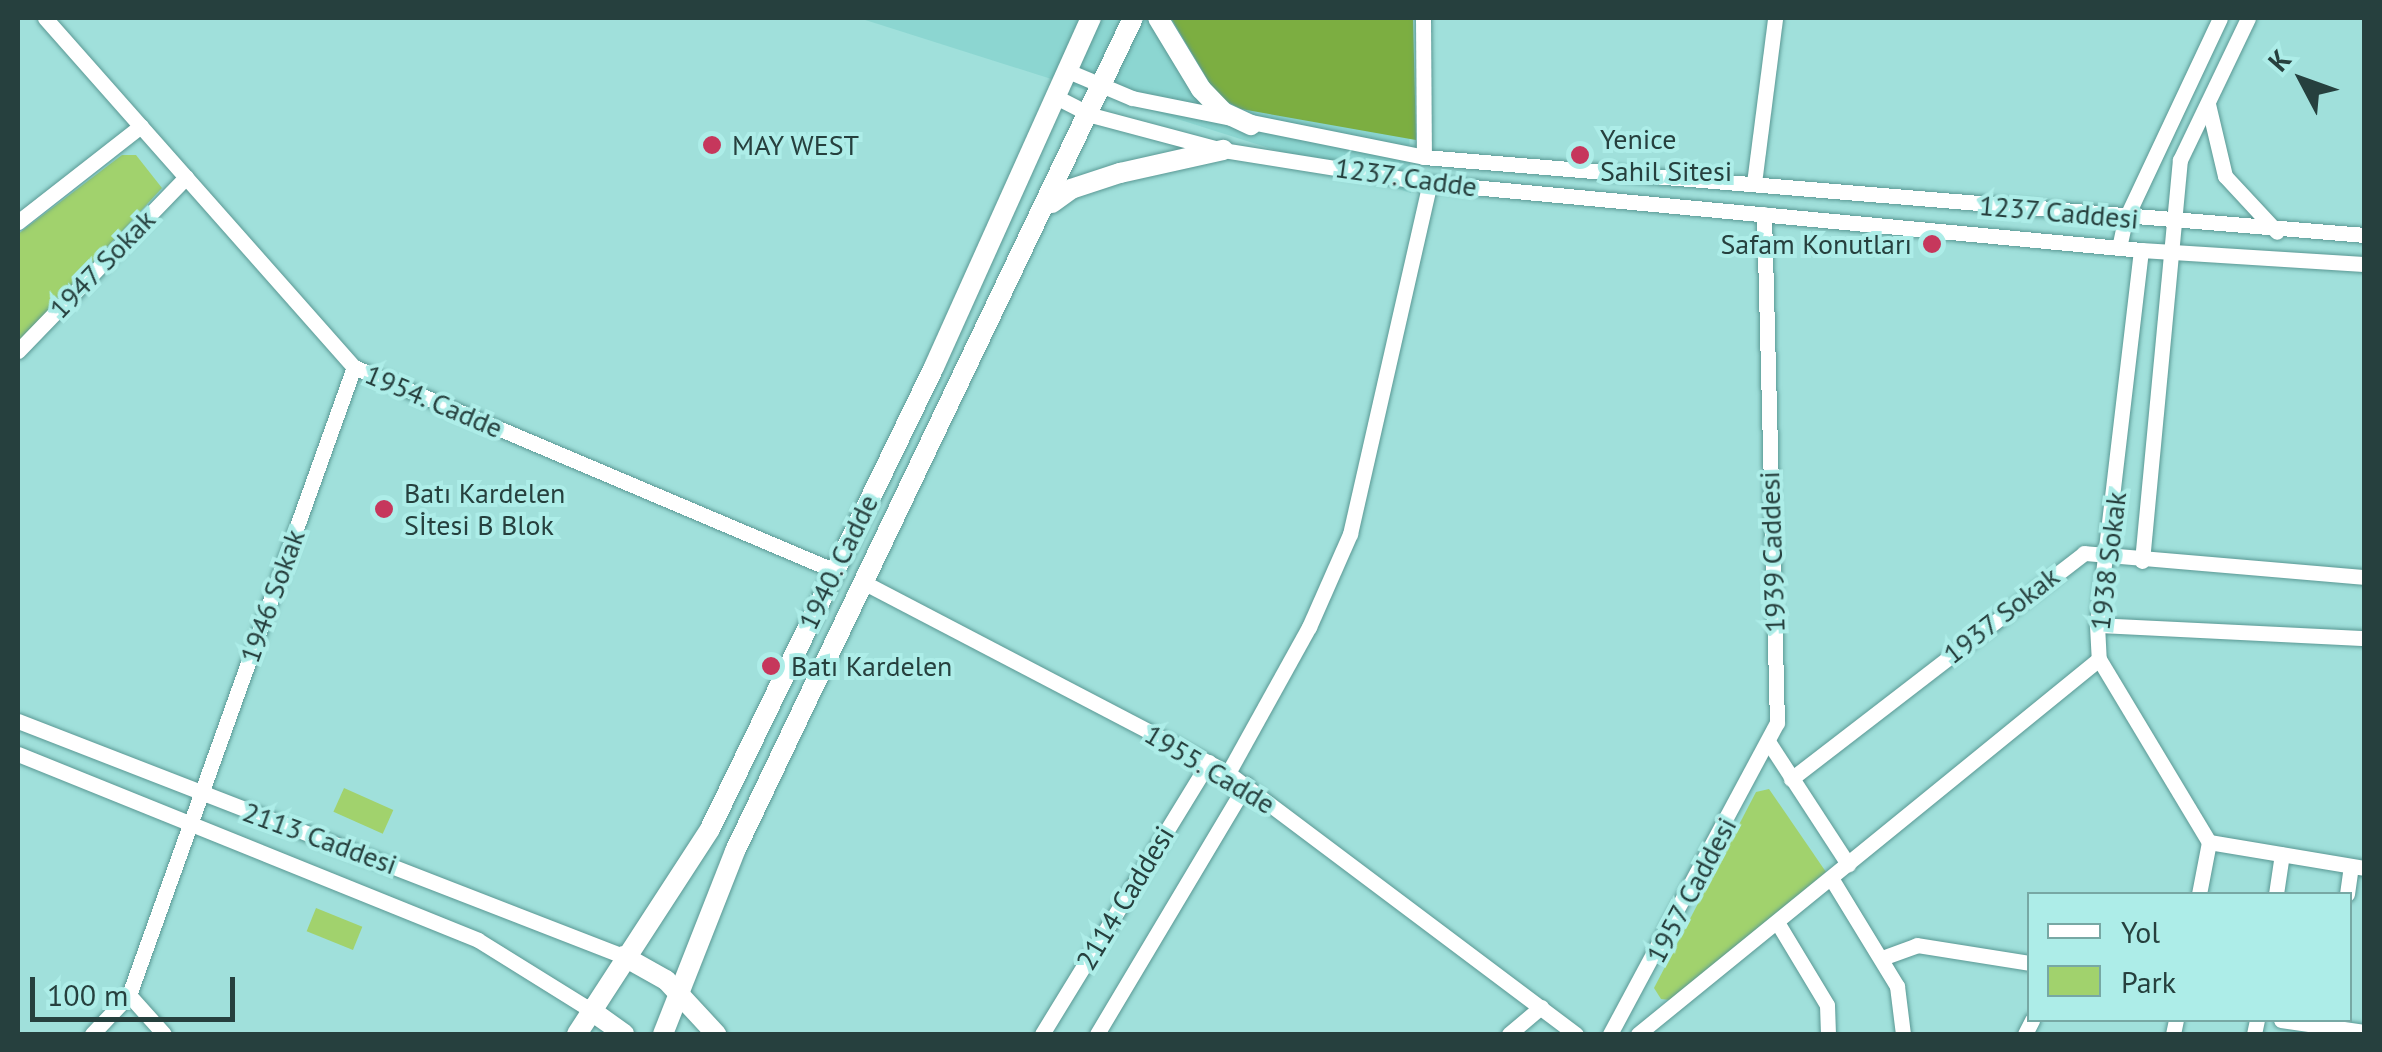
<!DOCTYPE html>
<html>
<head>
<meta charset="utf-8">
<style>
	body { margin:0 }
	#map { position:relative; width:2382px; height:1052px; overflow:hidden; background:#a0e0db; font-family:"PT Sans",sans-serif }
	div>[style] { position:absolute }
	.built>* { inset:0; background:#8cd6d1 }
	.green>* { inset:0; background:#a1d26d; transform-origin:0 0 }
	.forest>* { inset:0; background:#7cae41 }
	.roads { filter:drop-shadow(0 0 2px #5a9894) drop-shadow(0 0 2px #5a9894) }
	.minor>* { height:15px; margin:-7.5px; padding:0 7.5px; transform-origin:7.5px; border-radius:7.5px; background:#fff }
	.major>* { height:20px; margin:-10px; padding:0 10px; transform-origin:10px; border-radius:10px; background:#fff }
	.dots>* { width:28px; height:28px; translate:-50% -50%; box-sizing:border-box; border:5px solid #adede8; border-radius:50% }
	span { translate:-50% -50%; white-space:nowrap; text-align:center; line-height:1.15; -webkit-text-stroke:8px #adede8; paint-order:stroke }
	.poi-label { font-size:28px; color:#26403e }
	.left { translate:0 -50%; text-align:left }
	.right { translate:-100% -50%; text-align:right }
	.street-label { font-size:28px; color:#26403e }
	.frame { position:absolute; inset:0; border:20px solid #26403e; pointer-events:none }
	.legend { position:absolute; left:2027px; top:892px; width:325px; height:130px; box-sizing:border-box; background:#adede8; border:2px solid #77a8a4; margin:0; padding:12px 18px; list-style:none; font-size:30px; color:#26403e }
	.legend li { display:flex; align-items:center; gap:20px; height:50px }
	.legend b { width:50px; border:2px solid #77a8a4 }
	.north { position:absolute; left:2252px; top:30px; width:100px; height:100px; -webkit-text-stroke:8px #adede8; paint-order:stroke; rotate:311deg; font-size:28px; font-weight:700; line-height:40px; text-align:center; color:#26403e }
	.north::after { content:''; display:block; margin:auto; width:35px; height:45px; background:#26403e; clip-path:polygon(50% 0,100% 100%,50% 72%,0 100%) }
	.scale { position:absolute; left:30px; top:977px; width:205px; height:45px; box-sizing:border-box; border:5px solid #26403e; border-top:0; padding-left:12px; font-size:30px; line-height:35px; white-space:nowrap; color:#26403e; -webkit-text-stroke:8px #adede8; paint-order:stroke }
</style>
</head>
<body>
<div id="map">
	<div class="built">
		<div style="clip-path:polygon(859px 18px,1406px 18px,1411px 193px)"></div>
	</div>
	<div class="green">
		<div style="clip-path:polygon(122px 155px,136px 155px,162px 188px,18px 343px,18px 234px)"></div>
		<div style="left:344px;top:788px;width:54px;height:26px;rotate:24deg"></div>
		<div style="clip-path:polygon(1769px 789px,1826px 872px,1670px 1000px,1661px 999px,1654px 988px,1756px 792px)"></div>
		<div style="left:316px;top:908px;width:50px;height:25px;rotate:22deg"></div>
	</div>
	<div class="forest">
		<div style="clip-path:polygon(1171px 18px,1413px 18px,1416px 140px,1241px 109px,1218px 97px)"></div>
	</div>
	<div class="roads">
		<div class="minor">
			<div style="left:45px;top:18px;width:466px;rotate:48.5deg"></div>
			<div style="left:354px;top:367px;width:520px;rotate:22.97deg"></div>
			<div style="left:1423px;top:18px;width:139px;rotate:89.6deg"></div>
			<div style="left:1068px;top:71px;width:69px;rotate:22.9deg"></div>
			<div style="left:1132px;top:98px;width:298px;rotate:11.4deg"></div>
			<div style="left:1424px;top:157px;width:943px;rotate:4.74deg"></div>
			<div style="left:1056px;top:97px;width:39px;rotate:27deg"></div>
			<div style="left:1091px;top:115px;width:137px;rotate:14.9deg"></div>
			<div style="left:1223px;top:150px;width:210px;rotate:9.1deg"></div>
			<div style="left:1430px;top:183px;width:714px;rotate:5.38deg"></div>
			<div style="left:2141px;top:250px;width:223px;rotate:3.6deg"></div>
			<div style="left:2208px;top:104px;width:74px;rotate:76.7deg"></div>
			<div style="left:2225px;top:176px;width:76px;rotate:47.1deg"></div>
			<div style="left:1754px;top:183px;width:166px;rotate:-82.7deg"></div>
			<div style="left:18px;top:222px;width:156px;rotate:-38deg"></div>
			<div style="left:2119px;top:248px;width:29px;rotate:-78deg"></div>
			<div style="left:2125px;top:220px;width:223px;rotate:-64.8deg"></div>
			<div style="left:2141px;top:250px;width:378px;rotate:96.7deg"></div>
			<div style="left:2097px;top:625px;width:34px;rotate:87deg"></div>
			<div style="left:2099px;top:659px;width:214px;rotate:59deg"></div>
			<div style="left:18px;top:351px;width:242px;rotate:-46deg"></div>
			<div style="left:2142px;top:561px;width:403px;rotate:-84.6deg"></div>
			<div style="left:2180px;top:160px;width:157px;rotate:-64.4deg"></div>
			<div style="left:865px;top:583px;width:410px;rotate:27.6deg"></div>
			<div style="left:1228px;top:773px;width:435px;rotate:36.9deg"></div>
			<div style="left:2097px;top:625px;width:267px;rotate:2.8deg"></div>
			<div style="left:18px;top:721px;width:649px;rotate:21.23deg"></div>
			<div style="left:1769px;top:743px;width:145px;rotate:56.9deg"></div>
			<div style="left:18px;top:754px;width:496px;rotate:22deg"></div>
			<div style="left:478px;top:940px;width:131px;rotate:31.9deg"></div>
			<div style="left:1228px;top:773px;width:167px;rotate:-61deg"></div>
			<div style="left:1309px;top:627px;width:102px;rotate:-66.2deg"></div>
			<div style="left:1350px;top:534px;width:360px;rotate:-77.2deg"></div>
			<div style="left:1791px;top:779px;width:370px;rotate:-37.6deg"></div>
			<div style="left:2084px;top:553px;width:281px;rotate:4.9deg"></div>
			<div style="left:2209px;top:842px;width:157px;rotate:9.5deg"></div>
			<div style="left:1831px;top:878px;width:127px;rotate:58.6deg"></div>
			<div style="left:1897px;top:986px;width:48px;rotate:82.9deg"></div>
			<div style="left:2199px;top:894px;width:53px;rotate:-79.1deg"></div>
			<div style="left:2276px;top:894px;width:40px;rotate:-81.5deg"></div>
			<div style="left:2347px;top:894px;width:28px;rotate:-82deg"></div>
			<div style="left:1777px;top:922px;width:97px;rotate:58.9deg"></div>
			<div style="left:1827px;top:1005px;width:29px;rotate:88deg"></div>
			<div style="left:1882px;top:958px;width:37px;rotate:-20deg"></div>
			<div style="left:1917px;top:945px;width:114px;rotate:9.1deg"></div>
			<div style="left:129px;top:995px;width:52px;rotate:48.1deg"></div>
			<div style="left:2281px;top:1020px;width:84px;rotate:8.2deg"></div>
			<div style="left:92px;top:1034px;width:54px;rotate:-46.5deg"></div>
			<div style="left:129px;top:995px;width:667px;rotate:-70.29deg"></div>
			<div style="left:1042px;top:1034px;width:319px;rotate:-58.5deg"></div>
			<div style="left:1097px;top:1034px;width:291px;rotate:-59.2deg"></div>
			<div style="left:1509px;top:1034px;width:42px;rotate:-40.2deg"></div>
			<div style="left:1610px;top:1034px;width:353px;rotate:-61.8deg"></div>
			<div style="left:1777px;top:723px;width:509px;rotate:-91.46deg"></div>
			<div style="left:1638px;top:1034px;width:594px;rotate:-39.13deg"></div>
			<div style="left:2025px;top:1034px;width:16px;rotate:-63deg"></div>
			<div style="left:2173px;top:1034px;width:14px;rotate:-78deg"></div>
			<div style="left:2254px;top:1034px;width:14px;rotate:-78deg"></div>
		</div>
		<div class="major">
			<div style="left:1158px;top:18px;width:83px;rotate:58.8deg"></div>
			<div style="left:1201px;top:89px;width:32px;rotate:46deg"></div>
			<div style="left:1223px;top:112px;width:31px;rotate:25deg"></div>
			<div style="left:1052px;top:203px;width:24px;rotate:-36deg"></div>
			<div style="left:1071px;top:189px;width:52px;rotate:-18.1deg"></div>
			<div style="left:1120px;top:173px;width:106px;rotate:-12.6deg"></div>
			<div style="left:623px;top:956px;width:49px;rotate:29.2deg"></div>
			<div style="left:666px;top:980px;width:74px;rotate:47.2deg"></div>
			<div style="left:589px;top:1009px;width:43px;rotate:35.5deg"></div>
			<div style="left:577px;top:1034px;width:244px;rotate:-57deg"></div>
			<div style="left:710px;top:829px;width:513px;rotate:-64.13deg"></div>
			<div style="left:934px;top:367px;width:383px;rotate:-65.8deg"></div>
			<div style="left:663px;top:1034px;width:197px;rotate:-68.5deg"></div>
			<div style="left:735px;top:851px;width:923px;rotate:-64.46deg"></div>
		</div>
	</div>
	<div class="dots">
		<div style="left:712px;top:145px;background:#c6375c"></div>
		<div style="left:1580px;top:155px;background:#c6375c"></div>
		<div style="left:1932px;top:244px;background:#c6375c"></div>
		<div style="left:384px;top:509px;background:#c6375c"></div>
		<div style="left:771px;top:666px;background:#c6375c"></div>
	</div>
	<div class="poi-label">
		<span class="left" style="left:1600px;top:155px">Yenice<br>Sahil Sitesi</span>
		<span class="left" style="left:732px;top:145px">MAY WEST</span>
		<span class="right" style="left:1912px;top:244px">Safam Konutları</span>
		<span class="left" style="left:404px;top:509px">Batı Kardelen<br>Sİtesi B Blok</span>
		<span class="left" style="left:791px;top:666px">Batı Kardelen</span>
	</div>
	<div class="street-label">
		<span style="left:1406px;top:177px;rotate:8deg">1237. Cadde</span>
		<span style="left:2059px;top:212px;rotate:5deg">1237 Caddesi</span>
		<span style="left:102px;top:264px;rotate:-46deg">1947 Sokak</span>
		<span style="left:434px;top:401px;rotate:23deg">1954. Cadde</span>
		<span style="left:1772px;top:552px;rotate:-92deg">1939 Caddesi</span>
		<span style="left:2108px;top:561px;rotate:-83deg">1938 Sokak</span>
		<span style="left:838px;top:562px;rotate:-64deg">1940. Cadde</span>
		<span style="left:272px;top:596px;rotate:-70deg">1946 Sokak</span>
		<span style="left:2001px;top:615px;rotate:-38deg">1937 Sokak</span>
		<span style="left:1210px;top:769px;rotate:31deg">1955. Cadde</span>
		<span style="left:320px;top:838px;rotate:20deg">2113 Caddesi</span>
		<span style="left:1691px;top:890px;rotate:-62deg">1957 Caddesi</span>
		<span style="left:1125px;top:898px;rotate:-59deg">2114 Caddesi</span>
	</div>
	<div class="frame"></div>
	<ul class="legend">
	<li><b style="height:12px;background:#fff"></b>Yol</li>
	<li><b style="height:28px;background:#a1d26d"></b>Park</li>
	</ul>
	<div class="north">K</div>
	<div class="scale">100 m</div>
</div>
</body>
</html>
